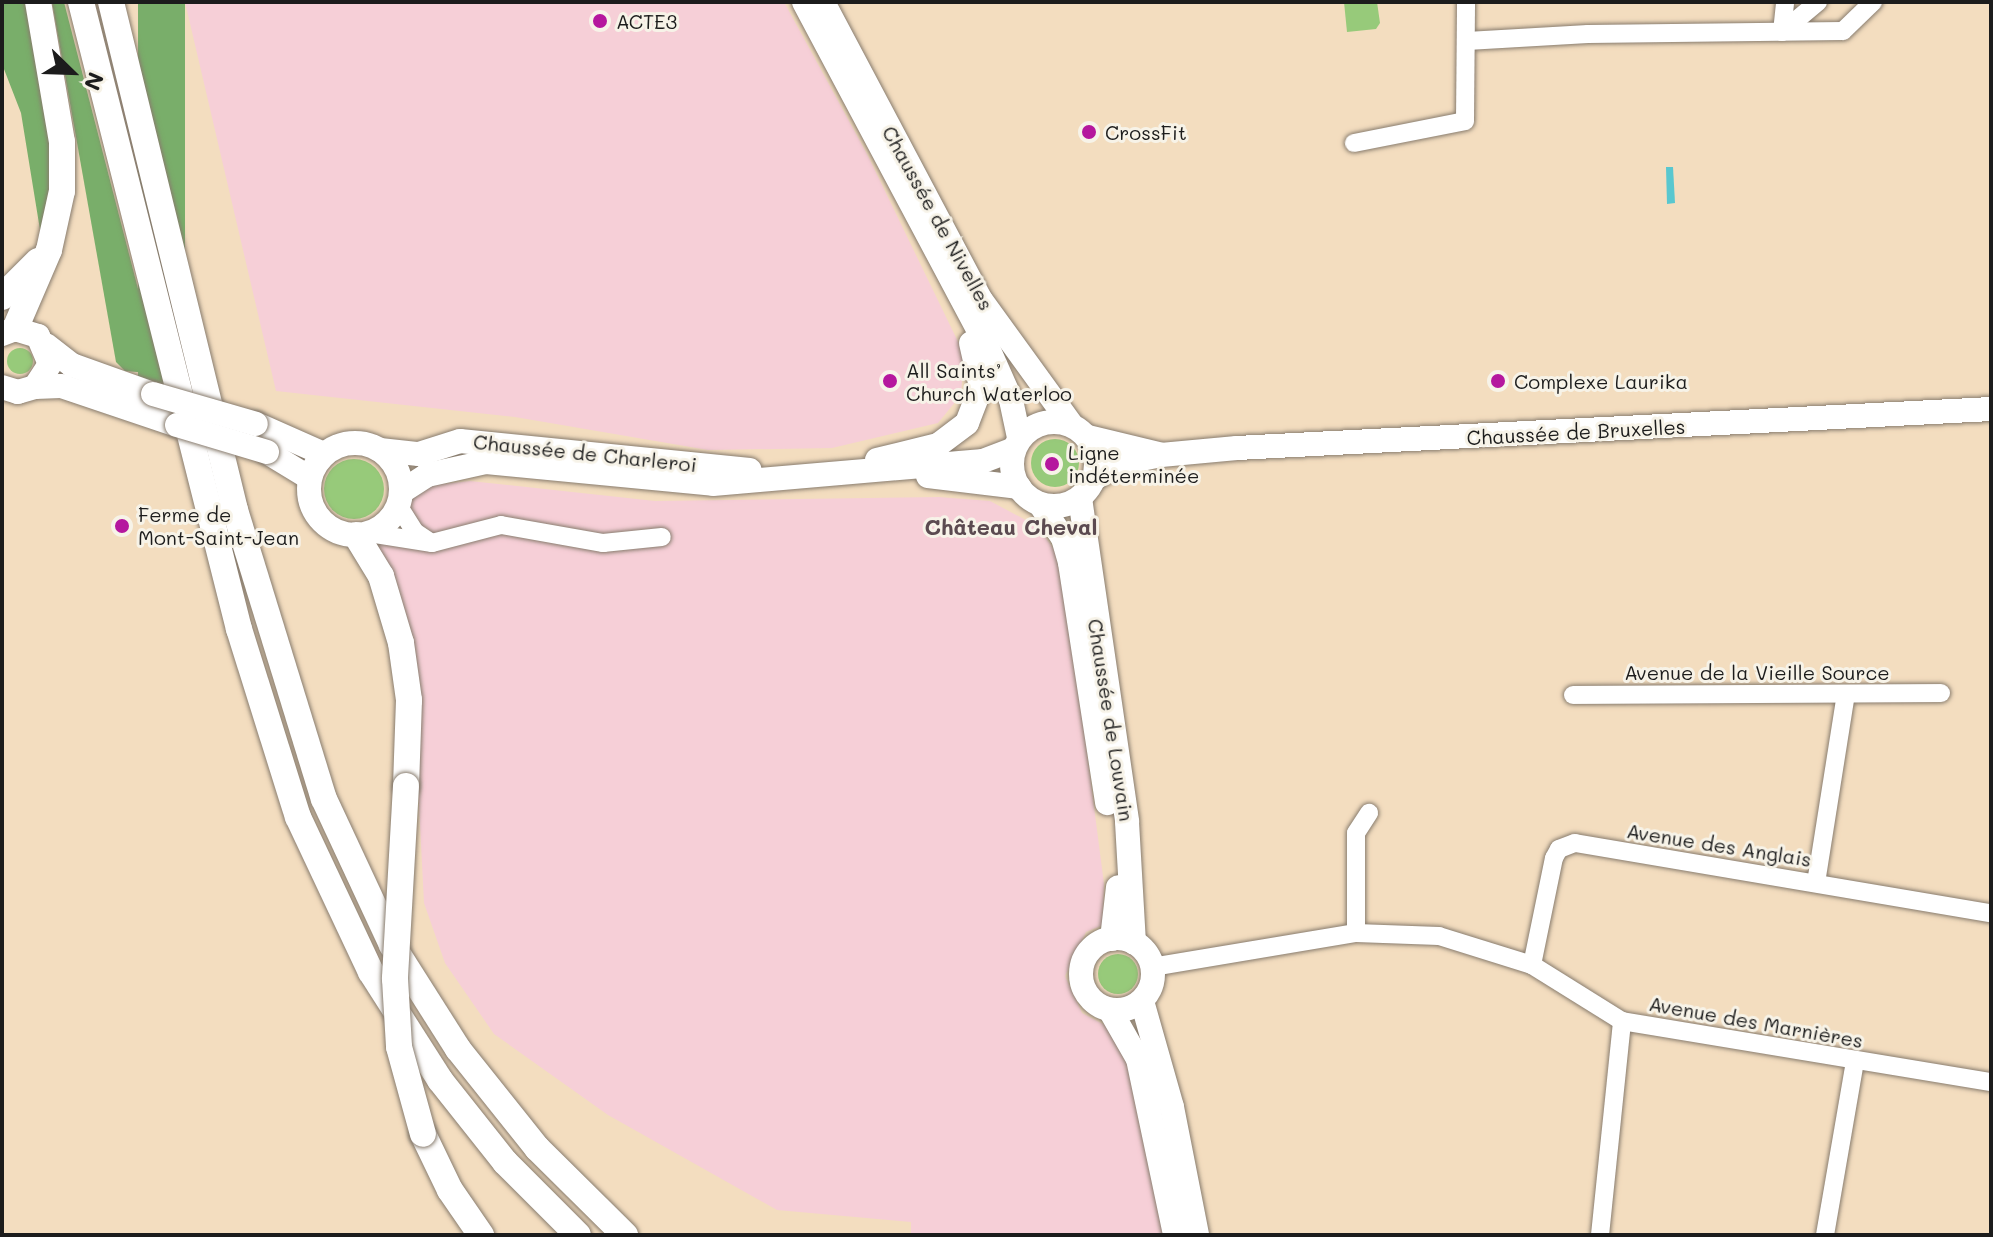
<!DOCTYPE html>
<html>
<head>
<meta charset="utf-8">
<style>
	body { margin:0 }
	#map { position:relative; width:1993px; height:1237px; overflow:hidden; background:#f3ddbf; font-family:Mali,sans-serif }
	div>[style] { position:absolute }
	.built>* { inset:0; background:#f6cfd7 }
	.green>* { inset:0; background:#97ca7a }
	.round { border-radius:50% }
	.forest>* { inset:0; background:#79ae6a; transform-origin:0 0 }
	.water>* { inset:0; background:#59c7cf }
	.roads { filter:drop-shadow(0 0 2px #887c6e) drop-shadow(0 0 2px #887c6e) }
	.minor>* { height:18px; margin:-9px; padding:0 9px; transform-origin:9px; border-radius:9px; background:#fff }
	.major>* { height:24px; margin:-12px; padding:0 12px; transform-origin:12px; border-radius:12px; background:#fff }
	.major>.ring { margin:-12px; padding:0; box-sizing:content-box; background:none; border:24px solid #fff; border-radius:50% }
	.highway>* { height:26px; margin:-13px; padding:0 13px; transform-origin:13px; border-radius:13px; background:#fff }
	.bridges { filter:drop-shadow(0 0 2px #887c6e) drop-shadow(0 0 2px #887c6e) }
	.major-bridge>* { height:24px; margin:-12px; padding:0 12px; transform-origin:12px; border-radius:12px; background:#fff }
	.highway-bridge>* { height:26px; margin:-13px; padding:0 13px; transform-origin:13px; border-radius:13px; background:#fff }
	.dots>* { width:22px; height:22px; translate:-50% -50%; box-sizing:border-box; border:4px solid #f7f3e8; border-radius:50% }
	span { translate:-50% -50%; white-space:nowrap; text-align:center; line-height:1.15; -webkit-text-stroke:6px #f7f3e8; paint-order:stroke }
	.poi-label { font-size:20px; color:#1c1c1c }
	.left { translate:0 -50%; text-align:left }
	.street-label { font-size:20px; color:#1c1c1c }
	.neighbourhood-label { font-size:22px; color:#5b4a50; font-weight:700 }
	.frame { position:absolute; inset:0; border:4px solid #1c1c1c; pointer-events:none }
	.north { position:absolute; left:32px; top:32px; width:80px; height:80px; -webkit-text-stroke:6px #f7f3e8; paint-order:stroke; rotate:113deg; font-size:22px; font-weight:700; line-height:32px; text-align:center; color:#1c1c1c }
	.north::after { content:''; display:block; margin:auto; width:28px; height:36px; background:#1c1c1c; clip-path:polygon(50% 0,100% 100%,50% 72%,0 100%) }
</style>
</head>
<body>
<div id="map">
	<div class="built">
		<div style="clip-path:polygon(185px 2px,784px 2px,867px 154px,964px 354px,961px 395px,938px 423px,832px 448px,708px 450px,515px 417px,276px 391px)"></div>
		<div style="clip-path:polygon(470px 481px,655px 501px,939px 497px,990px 501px,1037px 526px,1059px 556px,1067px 598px,1104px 884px,1103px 925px,1086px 932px,1065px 976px,1082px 1013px,1114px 1030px,1132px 1060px,1167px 1235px,911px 1235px,911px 1222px,777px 1210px,608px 1115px,494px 1034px,445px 963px,424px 903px,410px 628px,373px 548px,423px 486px)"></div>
	</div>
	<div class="green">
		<div style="clip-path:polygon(1344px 2px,1377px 2px,1380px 23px,1376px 29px,1347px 32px)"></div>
		<div class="round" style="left:7px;top:348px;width:26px;height:26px"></div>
		<div class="round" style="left:1031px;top:439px;width:48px;height:48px"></div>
		<div class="round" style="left:324px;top:459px;width:60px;height:60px"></div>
		<div class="round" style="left:1098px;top:954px;width:40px;height:40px"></div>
	</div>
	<div class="forest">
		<div style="clip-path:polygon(2px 2px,27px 2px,55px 153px,51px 198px,41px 236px,21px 113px,2px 64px)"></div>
		<div style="clip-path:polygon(52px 2px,64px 2px,160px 374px,125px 371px,116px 362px)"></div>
		<div style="left:138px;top:2px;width:47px;height:389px"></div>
	</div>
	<div class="water">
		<div style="clip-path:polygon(1666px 167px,1673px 167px,1675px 203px,1667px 204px)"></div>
	</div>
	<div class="roads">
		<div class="minor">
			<div style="left:1782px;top:32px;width:47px;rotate:-39.8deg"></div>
			<div style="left:1782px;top:32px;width:30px;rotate:-84deg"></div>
			<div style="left:1467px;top:41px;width:121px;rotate:-3.3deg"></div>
			<div style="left:1588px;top:34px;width:255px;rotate:-0.7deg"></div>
			<div style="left:1843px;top:31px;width:42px;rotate:-44deg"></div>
			<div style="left:1354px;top:143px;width:113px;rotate:-11.2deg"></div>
			<div style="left:1465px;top:121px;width:119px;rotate:-89.5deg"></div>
			<div style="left:398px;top:505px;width:32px;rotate:58deg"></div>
			<div style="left:415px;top:532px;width:18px;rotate:34deg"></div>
			<div style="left:369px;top:533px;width:64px;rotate:9deg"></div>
			<div style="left:432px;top:543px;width:71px;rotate:-14.6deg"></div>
			<div style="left:501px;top:525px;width:104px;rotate:10deg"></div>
			<div style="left:603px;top:543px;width:59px;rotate:-5.8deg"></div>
			<div style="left:1573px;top:695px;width:368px;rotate:-0.3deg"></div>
			<div style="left:1816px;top:883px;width:191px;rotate:-81deg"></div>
			<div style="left:1356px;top:933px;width:100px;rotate:-90deg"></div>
			<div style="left:1356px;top:833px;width:24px;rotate:-57deg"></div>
			<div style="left:1532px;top:965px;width:109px;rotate:-78.4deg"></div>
			<div style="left:1554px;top:858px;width:10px;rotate:-61deg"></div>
			<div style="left:1559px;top:849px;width:17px;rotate:-21deg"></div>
			<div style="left:1575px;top:843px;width:422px;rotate:9.6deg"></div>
			<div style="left:1152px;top:967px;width:207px;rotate:-9.5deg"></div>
			<div style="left:1356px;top:933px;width:83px;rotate:2.1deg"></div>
			<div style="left:1439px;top:936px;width:97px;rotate:17.3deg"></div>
			<div style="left:1532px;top:965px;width:106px;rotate:31.9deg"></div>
			<div style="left:1622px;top:1021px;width:374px;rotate:9.4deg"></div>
			<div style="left:1600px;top:1235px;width:215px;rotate:-84.1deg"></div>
			<div style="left:1825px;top:1235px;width:176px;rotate:-80.2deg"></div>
		</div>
		<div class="major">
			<div style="left:804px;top:2px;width:390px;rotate:62deg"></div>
			<div style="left:987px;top:346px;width:59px;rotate:66deg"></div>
			<div style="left:1011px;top:400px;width:40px;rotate:78deg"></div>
			<div style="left:823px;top:2px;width:337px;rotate:62.1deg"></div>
			<div style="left:981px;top:300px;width:152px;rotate:54.1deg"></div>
			<div style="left:2px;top:334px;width:14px;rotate:-21deg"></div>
			<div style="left:15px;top:329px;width:24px;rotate:17deg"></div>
			<div style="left:38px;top:336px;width:30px;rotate:67deg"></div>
			<div style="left:50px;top:364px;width:27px;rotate:123deg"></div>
			<div style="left:35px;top:387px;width:18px;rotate:164deg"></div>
			<div style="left:18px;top:392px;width:17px;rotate:-163deg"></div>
			<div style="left:46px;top:345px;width:33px;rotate:38deg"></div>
			<div style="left:72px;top:365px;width:86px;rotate:19.7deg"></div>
			<div style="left:35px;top:387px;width:26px;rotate:-2deg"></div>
			<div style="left:61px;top:386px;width:122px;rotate:18.6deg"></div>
			<div class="ring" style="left:1012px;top:422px;width:60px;height:60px"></div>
			<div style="left:256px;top:424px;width:74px;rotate:23.8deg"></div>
			<div style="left:1088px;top:437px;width:73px;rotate:13.5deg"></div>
			<div class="ring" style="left:309px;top:443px;width:68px;height:68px"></div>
			<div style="left:380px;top:450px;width:39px;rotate:6deg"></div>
			<div style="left:419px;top:454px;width:43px;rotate:-17.6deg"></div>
			<div style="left:460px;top:441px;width:291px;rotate:5.7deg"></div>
			<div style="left:267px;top:452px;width:50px;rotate:31.2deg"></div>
			<div style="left:877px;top:460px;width:63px;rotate:-13.8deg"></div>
			<div style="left:938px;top:445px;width:36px;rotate:-37deg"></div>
			<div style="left:967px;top:423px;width:39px;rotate:-69deg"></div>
			<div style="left:981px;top:387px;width:45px;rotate:-102.8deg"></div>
			<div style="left:928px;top:476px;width:92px;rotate:6.9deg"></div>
			<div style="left:1095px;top:478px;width:26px;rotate:-32deg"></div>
			<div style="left:1117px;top:464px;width:45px;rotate:-11.6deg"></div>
			<div style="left:1161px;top:455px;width:76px;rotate:-5.3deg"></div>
			<div style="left:1237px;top:448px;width:755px;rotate:-2.96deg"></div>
			<div style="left:401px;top:492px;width:31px;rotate:-33deg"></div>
			<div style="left:427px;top:475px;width:60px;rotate:-12.4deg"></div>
			<div style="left:486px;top:462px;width:228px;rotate:5.5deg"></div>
			<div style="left:713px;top:484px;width:271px;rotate:-4.9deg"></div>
			<div style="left:983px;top:461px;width:33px;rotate:-21deg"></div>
			<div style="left:1080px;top:498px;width:327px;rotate:81.7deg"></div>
			<div style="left:1127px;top:822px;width:121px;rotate:86.7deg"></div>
			<div style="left:1040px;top:504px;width:41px;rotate:55.9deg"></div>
			<div style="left:1063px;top:538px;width:26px;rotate:74deg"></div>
			<div style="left:1070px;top:563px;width:243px;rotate:81.2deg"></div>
			<div class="ring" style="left:1081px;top:938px;width:48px;height:48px"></div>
			<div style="left:1112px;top:939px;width:52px;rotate:-83.4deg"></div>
			<div style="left:1142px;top:1001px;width:110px;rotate:74.2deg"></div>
			<div style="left:1172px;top:1107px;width:130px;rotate:78.9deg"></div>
			<div style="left:1110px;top:1010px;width:56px;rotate:60.3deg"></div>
			<div style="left:1138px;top:1059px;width:180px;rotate:78.1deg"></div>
		</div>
		<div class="highway">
			<div style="left:81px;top:2px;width:647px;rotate:75.86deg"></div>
			<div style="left:239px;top:629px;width:197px;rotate:72.6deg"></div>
			<div style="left:298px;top:817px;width:171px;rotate:64.8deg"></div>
			<div style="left:371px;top:972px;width:128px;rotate:57.4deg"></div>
			<div style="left:440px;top:1080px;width:105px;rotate:51.6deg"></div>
			<div style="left:505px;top:1162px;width:103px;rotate:45deg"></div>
			<div style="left:111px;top:2px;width:523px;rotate:76.28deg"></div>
			<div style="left:235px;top:510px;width:302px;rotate:72.9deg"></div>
			<div style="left:324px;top:799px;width:161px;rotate:65deg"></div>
			<div style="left:392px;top:945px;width:123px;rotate:57.6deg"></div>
			<div style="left:458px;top:1049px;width:127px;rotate:51.4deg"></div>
			<div style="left:537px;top:1148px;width:124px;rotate:44.7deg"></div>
			<div style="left:2px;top:297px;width:51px;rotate:-45deg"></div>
			<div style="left:15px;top:329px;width:86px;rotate:-66.7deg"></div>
			<div style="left:49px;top:250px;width:60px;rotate:-77.6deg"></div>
			<div style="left:62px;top:191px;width:49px;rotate:-90deg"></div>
			<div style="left:62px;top:142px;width:142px;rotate:-99.7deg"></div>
			<div style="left:356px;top:535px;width:48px;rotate:58.6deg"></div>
			<div style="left:381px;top:576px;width:70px;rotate:73.4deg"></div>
			<div style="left:401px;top:643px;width:58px;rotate:82deg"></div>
			<div style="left:409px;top:700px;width:86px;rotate:92deg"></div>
			<div style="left:423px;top:1134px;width:62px;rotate:64.3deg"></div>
			<div style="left:450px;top:1190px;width:55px;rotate:55.4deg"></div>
		</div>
	</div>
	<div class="bridges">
		<div class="major-bridge">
			<div style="left:153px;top:394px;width:107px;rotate:16.2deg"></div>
			<div style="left:177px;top:425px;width:94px;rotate:16.7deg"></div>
		</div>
		<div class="highway-bridge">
			<div style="left:406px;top:786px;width:193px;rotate:93.3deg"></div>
			<div style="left:395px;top:979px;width:68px;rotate:86.6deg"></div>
			<div style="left:399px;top:1047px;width:90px;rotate:74.6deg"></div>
		</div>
	</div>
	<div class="dots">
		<div style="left:600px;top:21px;background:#b5179e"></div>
		<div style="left:1089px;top:132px;background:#b5179e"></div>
		<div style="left:890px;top:381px;background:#b5179e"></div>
		<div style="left:1498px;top:381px;background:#b5179e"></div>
		<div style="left:1052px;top:464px;background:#b5179e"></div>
		<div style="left:122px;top:526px;background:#b5179e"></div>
	</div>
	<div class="poi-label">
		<span class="left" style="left:616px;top:21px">ACTE3</span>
		<span class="left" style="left:1105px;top:132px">CrossFit</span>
		<span class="left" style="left:906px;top:382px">All Saints’<br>Church Waterloo</span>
		<span class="left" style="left:1514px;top:381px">Complexe Laurika</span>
		<span class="left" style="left:1068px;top:464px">Ligne<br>indéterminée</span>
		<span class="left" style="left:138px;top:526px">Ferme de<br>Mont-Saint-Jean</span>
	</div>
	<div class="street-label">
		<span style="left:938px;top:218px;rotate:61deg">Chaussée de Nivelles</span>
		<span style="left:1576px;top:432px;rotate:-3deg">Chaussée de Bruxelles</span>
		<span style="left:585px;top:453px;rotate:6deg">Chaussée de Charleroi</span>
		<span style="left:1757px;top:672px">Avenue de la Vieille Source</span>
		<span style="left:1111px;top:720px;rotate:81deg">Chaussée de Louvain</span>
		<span style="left:1719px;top:845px;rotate:9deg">Avenue des Anglais</span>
		<span style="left:1756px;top:1022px;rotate:10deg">Avenue des Marnières</span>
	</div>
	<div class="neighbourhood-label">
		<span style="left:1011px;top:527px">Château Cheval</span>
	</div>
	<div class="frame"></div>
	<div class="north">N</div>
</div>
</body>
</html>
